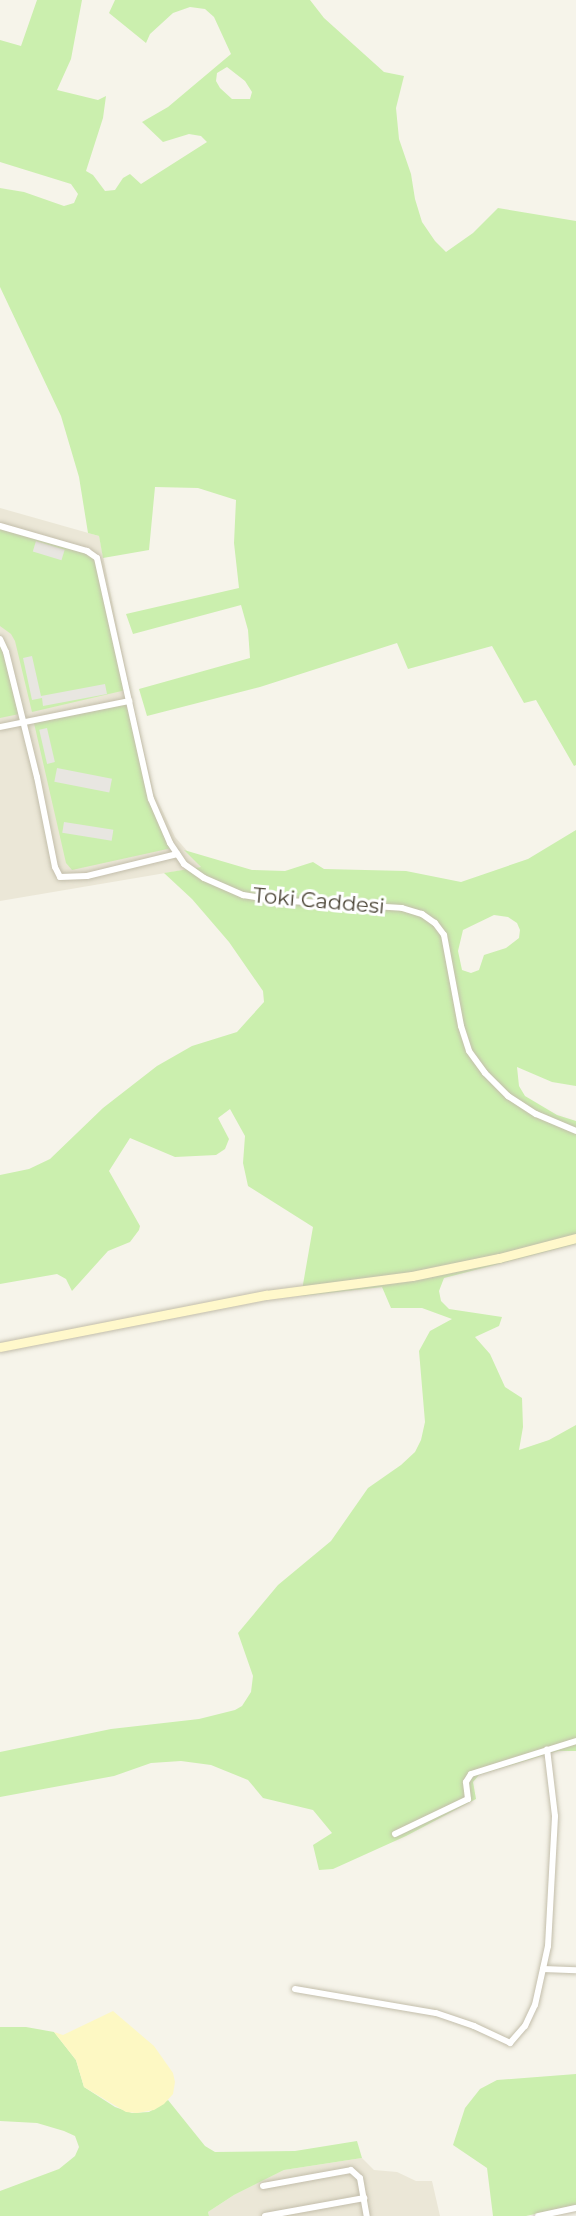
<!DOCTYPE html>
<html>
<head>
<meta charset="utf-8">
<style>
	body { margin:0 }
	#map { position:relative; width:576px; height:2216px; overflow:hidden; background:#f6f4ea; font-family:Montserrat,sans-serif }
	div>[style] { position:absolute }
	.residential>* { inset:0; background:#ebe7d7 }
	.green>* { inset:0; background:#cbefae }
	.sand>* { inset:0; background:#fdf8c3 }
	.parking>* { inset:0; background:#e8e6e1; transform-origin:0 0 }
	.roads { filter:drop-shadow(0 0 2px #c3beab) drop-shadow(0 0 2px #c3beab) }
	.street>* { height:6px; margin:-3px; padding:0 3px; transform-origin:3px; border-radius:3px; background:#fff }
	.secondary>* { height:9px; margin:-4.5px; padding:0 4.5px; transform-origin:4.5px; border-radius:4.5px; background:#fff8cb }
	span { translate:-50% -50%; white-space:nowrap; text-align:center; line-height:1.15; -webkit-text-stroke:6px #fff; paint-order:stroke }
	.street-label { font-size:21px; color:#4c4637 }
</style>
</head>
<body>
<div id="map">
	<div class="residential">
		<div style="clip-path:polygon(0 508px,99px 536px,130px 690px,154px 793px,175px 837px,201px 867px,0 901px)"></div>
		<div style="clip-path:polygon(362px 2158px,374px 2170px,397px 2172px,416px 2181px,432px 2181px,440px 2216px,209px 2216px,208px 2212px,234px 2195px,284px 2170px)"></div>
	</div>
	<div class="green">
		<div style="clip-path:polygon(evenodd,37px 0,82px 0,71px 59px,57px 90px,98px 100px,106px 96px,103px 118px,86px 171px,93px 175px,105px 191px,115px 190px,123px 178px,130px 174px,141px 184px,207px 142px,201px 136px,189px 134px,163px 142px,142px 122px,168px 107px,231px 54px,214px 17px,205px 9px,190px 7px,173px 13px,150px 34px,146px 43px,109px 13px,115px 0,310px 0,324px 18px,384px 72px,404px 76px,396px 108px,399px 139px,411px 174px,415px 199px,422px 222px,435px 241px,446px 252px,473px 233px,498px 208px,576px 221px,576px 765px,574px 766px,536px 700px,524px 703px,492px 646px,408px 669px,397px 643px,260px 687px,147px 716px,139px 689px,250px 658px,248px 630px,241px 605px,133px 634px,126px 614px,239px 588px,234px 543px,236px 500px,198px 488px,155px 487px,149px 550px,103px 558px,99px 536px,88px 533px,79px 477px,61px 416px,0 287px,0 188px,24px 192px,64px 206px,74px 203px,78px 194px,71px 184px,0 162px,0 40px,21px 46px,37px 0,227px 67px,245px 81px,252px 92px,250px 99px,232px 99px,220px 88px,216px 81px,217px 73px,227px 67px)"></div>
		<div style="clip-path:polygon(0 528px,85px 550px,96px 558px,126px 690px,32px 712px,15px 641px,11px 634px,0 626px)"></div>
		<div style="clip-path:polygon(0 636px,7px 646px,24px 713px,0 718px)"></div>
		<div style="clip-path:polygon(129px 703px,149px 793px,172px 848px,72px 870px,66px 863px,34px 723px)"></div>
		<div style="clip-path:polygon(evenodd,576px 830px,576px 1086px,552px 1082px,517px 1067px,519px 1086px,525px 1096px,557px 1115px,576px 1121px,576px 1244px,444px 1278px,439px 1291px,441px 1301px,449px 1309px,502px 1317px,499px 1326px,475px 1337px,490px 1354px,505px 1387px,522px 1398px,523px 1427px,519px 1450px,549px 1440px,576px 1425px,576px 1751px,558px 1751px,479px 1775px,473px 1782px,476px 1799px,406px 1836px,333px 1869px,319px 1870px,313px 1845px,332px 1833px,313px 1810px,263px 1798px,248px 1780px,211px 1765px,181px 1761px,151px 1763px,114px 1776px,0 1797px,0 1752px,111px 1729px,199px 1719px,235px 1710px,242px 1706px,251px 1692px,253px 1676px,238px 1633px,278px 1585px,331px 1541px,368px 1488px,401px 1465px,415px 1452px,421px 1440px,425px 1422px,419px 1351px,430px 1331px,452px 1319px,422px 1308px,391px 1308px,382px 1287px,301px 1296px,313px 1227px,248px 1186px,243px 1163px,245px 1136px,230px 1109px,218px 1118px,229px 1139px,225px 1149px,216px 1155px,175px 1157px,130px 1138px,109px 1171px,140px 1226px,139px 1230px,130px 1242px,108px 1251px,72px 1291px,66px 1279px,57px 1274px,0 1284px,0 1175px,29px 1169px,50px 1159px,103px 1108px,157px 1066px,192px 1046px,237px 1032px,264px 1002px,263px 991px,229px 942px,192px 899px,164px 873px,201px 867px,184px 850px,252px 870px,285px 871px,313px 862px,324px 869px,406px 871px,461px 882px,528px 859px,576px 830px,494px 915px,508px 917px,517px 923px,520px 930px,519px 938px,506px 948px,484px 955px,479px 970px,471px 973px,462px 970px,458px 951px,463px 930px,494px 915px)"></div>
		<div style="clip-path:polygon(0 2027px,26px 2027px,54px 2032px,76px 2060px,84px 2087px,115px 2107px,132px 2113px,149px 2112px,168px 2100px,205px 2146px,215px 2152px,295px 2151px,357px 2141px,362px 2158px,284px 2170px,234px 2195px,208px 2212px,209px 2216px,0 2216px,0 2191px,59px 2169px,75px 2156px,79px 2147px,75px 2136px,64px 2131px,37px 2123px,0 2121px)"></div>
		<div style="clip-path:polygon(576px 2074px,576px 2205px,526px 2216px,493px 2216px,487px 2168px,453px 2145px,465px 2108px,480px 2089px,497px 2080px)"></div>
	</div>
	<div class="sand">
		<div style="clip-path:polygon(113px 2011px,154px 2046px,173px 2073px,175px 2082px,173px 2094px,164px 2104px,154px 2110px,137px 2113px,126px 2112px,84px 2087px,76px 2060px,54px 2032px,63px 2035px)"></div>
	</div>
	<div class="parking">
		<div style="left:36px;top:541px;width:30px;height:11px;rotate:17deg"></div>
		<div style="clip-path:polygon(32px 656px,41px 696px,105px 684px,107px 694px,43px 706px,42px 698px,32px 700px,23px 658px)"></div>
		<div style="left:47px;top:728px;width:35px;height:8px;rotate:77deg"></div>
		<div style="left:57px;top:768px;width:56px;height:14px;rotate:11deg"></div>
		<div style="left:64px;top:822px;width:50px;height:11px;rotate:9deg"></div>
	</div>
	<div class="roads">
		<div class="street">
			<div style="left:0;top:526px;width:91px;rotate:16deg"></div>
			<div style="left:87px;top:551px;width:12px;rotate:35deg"></div>
			<div style="left:97px;top:558px;width:247px;rotate:77.4deg"></div>
			<div style="left:151px;top:799px;width:48px;rotate:66.6deg"></div>
			<div style="left:170px;top:843px;width:25px;rotate:56deg"></div>
			<div style="left:184px;top:864px;width:24px;rotate:35deg"></div>
			<div style="left:204px;top:878px;width:43px;rotate:23.6deg"></div>
			<div style="left:243px;top:895px;width:30px;rotate:9deg"></div>
			<div style="left:273px;top:900px;width:129px;rotate:3.5deg"></div>
			<div style="left:402px;top:908px;width:21px;rotate:17deg"></div>
			<div style="left:422px;top:914px;width:16px;rotate:35deg"></div>
			<div style="left:435px;top:923px;width:15px;rotate:53deg"></div>
			<div style="left:444px;top:935px;width:93px;rotate:79.4deg"></div>
			<div style="left:461px;top:1026px;width:26px;rotate:72deg"></div>
			<div style="left:469px;top:1051px;width:27px;rotate:54deg"></div>
			<div style="left:485px;top:1073px;width:33px;rotate:45deg"></div>
			<div style="left:508px;top:1096px;width:33px;rotate:33deg"></div>
			<div style="left:536px;top:1114px;width:43px;rotate:23deg"></div>
			<div style="left:0;top:639px;width:14px;rotate:65deg"></div>
			<div style="left:6px;top:652px;width:129px;rotate:76.1deg"></div>
			<div style="left:37px;top:777px;width:92px;rotate:78.7deg"></div>
			<div style="left:55px;top:867px;width:11px;rotate:63deg"></div>
			<div style="left:60px;top:877px;width:27px;rotate:-2deg"></div>
			<div style="left:87px;top:876px;width:93px;rotate:-13.7deg"></div>
			<div style="left:0;top:727px;width:132px;rotate:-11.4deg"></div>
			<div style="left:395px;top:1834px;width:81px;rotate:-25.6deg"></div>
			<div style="left:468px;top:1799px;width:17px;rotate:-97deg"></div>
			<div style="left:466px;top:1782px;width:9px;rotate:-58deg"></div>
			<div style="left:471px;top:1774px;width:110px;rotate:-17.4deg"></div>
			<div style="left:543px;top:1969px;width:33px;rotate:2deg"></div>
			<div style="left:295px;top:1989px;width:143px;rotate:9.7deg"></div>
			<div style="left:436px;top:2013px;width:40px;rotate:18.9deg"></div>
			<div style="left:474px;top:2026px;width:40px;rotate:25deg"></div>
			<div style="left:510px;top:2043px;width:23px;rotate:-49deg"></div>
			<div style="left:525px;top:2026px;width:23px;rotate:-65deg"></div>
			<div style="left:535px;top:2005px;width:60px;rotate:-77.6deg"></div>
			<div style="left:548px;top:1946px;width:130px;rotate:-86.9deg"></div>
			<div style="left:555px;top:1816px;width:67px;rotate:-96.8deg"></div>
			<div style="left:263px;top:2186px;width:89px;rotate:-10.3deg"></div>
			<div style="left:351px;top:2170px;width:12px;rotate:42deg"></div>
			<div style="left:360px;top:2178px;width:39px;rotate:80deg"></div>
			<div style="left:265px;top:2216px;width:101px;rotate:-10.3deg"></div>
			<div style="left:538px;top:2216px;width:39px;rotate:-12deg"></div>
		</div>
		<div class="secondary">
			<div style="left:0;top:1347px;width:271px;rotate:-11.1deg"></div>
			<div style="left:266px;top:1295px;width:147px;rotate:-7.4deg"></div>
			<div style="left:412px;top:1276px;width:89px;rotate:-11.7deg"></div>
			<div style="left:499px;top:1258px;width:80px;rotate:-14.6deg"></div>
		</div>
	</div>
	<div class="street-label">
		<span style="left:319px;top:901px;rotate:5deg">Toki Caddesi</span>
	</div>
</div>
</body>
</html>
